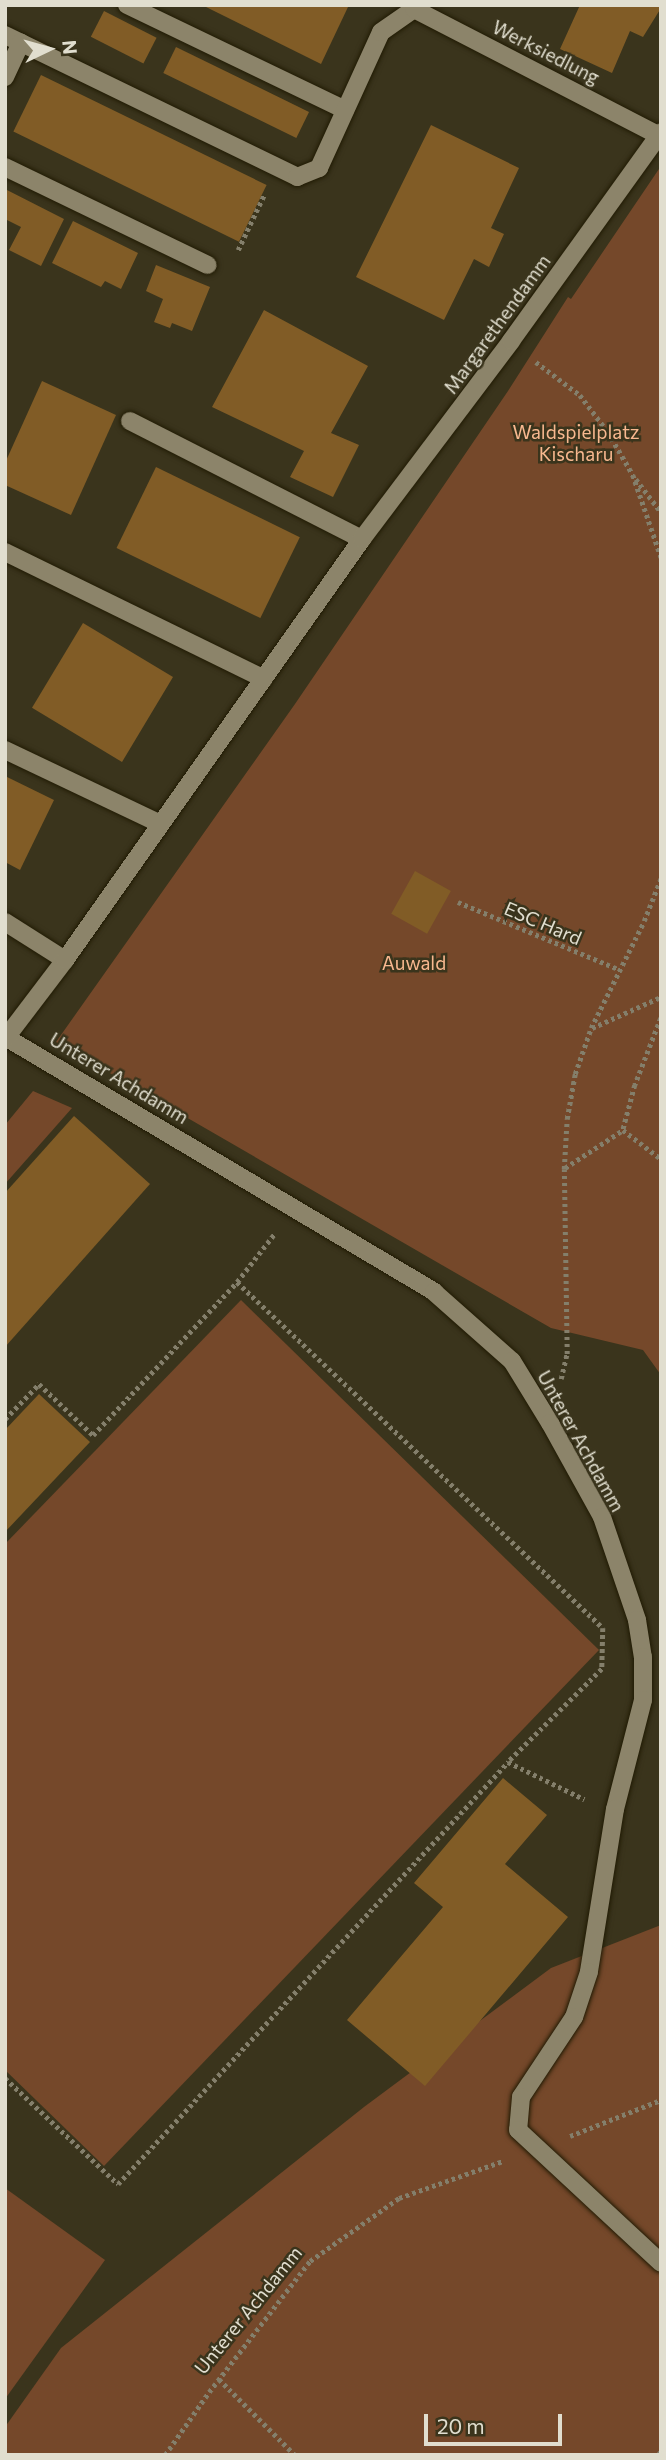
<!DOCTYPE html>
<html>
<head>
<meta charset="utf-8">
<style>
	body { margin:0 }
	#map { position:relative; width:666px; height:2460px; overflow:hidden; background:#3a341c; font-family:Commissioner,sans-serif }
	div>[style] { position:absolute }
	.green>* { inset:0; background:#75482a }
	.building>* { inset:0; background:#815c26; transform-origin:0 0 }
	.path>* { height:4.5px; margin-top:-2.25px; transform-origin:0; background:repeating-linear-gradient(90deg,#847f6b 0 3.5px,transparent 0 7px) }
	.roads { filter:drop-shadow(0 0 2px #211b04) drop-shadow(0 0 2px #211b04) }
	.minor>* { height:18px; margin:-9px; padding:0 9px; transform-origin:9px; border-radius:9px; background:#8c846a }
	span { translate:-50% -50%; white-space:nowrap; text-align:center; line-height:1.15; -webkit-text-stroke:5px #3a341c; paint-order:stroke }
	.street-label { font-size:19px; color:#e1decf }
	.park-label { font-size:19px; color:#f8b88f }
	.frame { position:absolute; inset:0; border:7px solid #e1decf; pointer-events:none }
	.north { position:absolute; left:14px; top:14px; width:70px; height:70px; -webkit-text-stroke:5px #3a341c; paint-order:stroke; rotate:85deg; font-size:19px; font-weight:700; line-height:28px; text-align:center; color:#e1decf }
	.north::after { content:''; display:block; margin:auto; width:24px; height:32px; background:#e1decf; clip-path:polygon(50% 0,100% 100%,50% 72%,0 100%) }
	.scale { position:absolute; left:424px; top:2414px; width:138px; height:32px; box-sizing:border-box; border:4px solid #e1decf; border-top:0; padding-left:9px; font-size:21px; line-height:24px; white-space:nowrap; color:#e1decf; -webkit-text-stroke:5px #3a341c; paint-order:stroke }
</style>
</head>
<body>
<div id="map">
	<div class="green">
		<div style="clip-path:polygon(661px 166px,661px 1375px,643px 1350px,551px 1328px,56px 1042px,295px 704px,508px 391px,568px 297px,571px 299px)"></div>
		<div style="clip-path:polygon(33px 1091px,72px 1108px,5px 1184px,5px 1125px)"></div>
		<div style="clip-path:polygon(241px 1300px,599px 1650px,104px 2166px,5px 2070px,5px 1544px)"></div>
		<div style="clip-path:polygon(661px 1925px,661px 2455px,5px 2455px,5px 2427px,61px 2348px,364px 2107px,551px 1968px)"></div>
		<div style="clip-path:polygon(5px 2188px,105px 2260px,5px 2399px)"></div>
	</div>
	<div class="building">
		<div style="clip-path:polygon(202px 5px,345px 5px,348px 7px,321px 64px)"></div>
		<div style="clip-path:polygon(580px 5px,661px 5px,661px 8px,643px 37px,630px 31px,612px 73px,560px 49px)"></div>
		<div style="left:104px;top:11px;width:59px;height:29px;rotate:27deg"></div>
		<div style="left:176px;top:47px;width:148px;height:29px;rotate:26deg"></div>
		<div style="left:41px;top:75px;width:251px;height:63px;rotate:26deg"></div>
		<div style="clip-path:polygon(431px 125px,519px 168px,491px 228px,504px 234px,489px 267px,474px 259px,444px 320px,356px 277px)"></div>
		<div style="clip-path:polygon(5px 189px,64px 219px,41px 266px,9px 250px,21px 227px,5px 219px)"></div>
		<div style="clip-path:polygon(73px 221px,138px 253px,121px 289px,105px 281px,101px 287px,52px 263px)"></div>
		<div style="clip-path:polygon(156px 265px,210px 287px,192px 331px,172px 323px,170px 328px,154px 322px,163px 299px,146px 291px)"></div>
		<div style="clip-path:polygon(264px 310px,368px 366px,331px 433px,359px 445px,333px 497px,290px 477px,304px 451px,212px 407px)"></div>
		<div style="clip-path:polygon(42px 381px,116px 415px,71px 515px,5px 485px,5px 463px)"></div>
		<div style="left:156px;top:467px;width:160px;height:90px;rotate:26deg"></div>
		<div style="left:83px;top:623px;width:105px;height:99px;rotate:31deg"></div>
		<div style="clip-path:polygon(5px 776px,54px 800px,20px 870px,5px 862px)"></div>
		<div style="left:415px;top:871px;width:41px;height:49px;rotate:29deg"></div>
		<div style="clip-path:polygon(74px 1116px,150px 1184px,5px 1347px,5px 1193px)"></div>
		<div style="clip-path:polygon(39px 1394px,90px 1442px,5px 1532px,5px 1430px)"></div>
		<div style="clip-path:polygon(503px 1778px,547px 1815px,505px 1864px,568px 1917px,425px 2086px,347px 2020px,443px 1907px,414px 1883px)"></div>
	</div>
	<div class="path">
		<div style="left:238px;top:250px;width:61px;rotate:-64.7deg"></div>
		<div style="left:536px;top:362px;width:55px;rotate:36.9deg"></div>
		<div style="left:580px;top:395px;width:46px;rotate:52.9deg"></div>
		<div style="left:608px;top:432px;width:50px;rotate:59.8deg"></div>
		<div style="left:633px;top:475px;width:87px;rotate:71.1deg"></div>
		<div style="left:636px;top:479px;width:41px;rotate:52.9deg"></div>
		<div style="left:458px;top:902px;width:173px;rotate:22.7deg"></div>
		<div style="left:661px;top:1018px;width:72px;rotate:111.2deg"></div>
		<div style="left:635px;top:1085px;width:47px;rotate:104.9deg"></div>
		<div style="left:623px;top:1130px;width:48px;rotate:37.3deg"></div>
		<div style="left:592px;top:1028px;width:76px;rotate:-24.2deg"></div>
		<div style="left:565px;top:1168px;width:69px;rotate:-33.2deg"></div>
		<div style="left:237px;top:1282px;width:504px;rotate:43.39deg"></div>
		<div style="left:603px;top:1628px;width:41px;rotate:91.4deg"></div>
		<div style="left:602px;top:1669px;width:132px;rotate:135.3deg"></div>
		<div style="left:561px;top:1379px;width:26px;rotate:-77deg"></div>
		<div style="left:567px;top:1354px;width:185px;rotate:-90.9deg"></div>
		<div style="left:564px;top:1169px;width:50px;rotate:-86.6deg"></div>
		<div style="left:567px;top:1119px;width:46px;rotate:-79.9deg"></div>
		<div style="left:575px;top:1074px;width:49px;rotate:-70.8deg"></div>
		<div style="left:591px;top:1028px;width:119px;rotate:-63.6deg"></div>
		<div style="left:644px;top:921px;width:46px;rotate:-68.4deg"></div>
		<div style="left:5px;top:1419px;width:49px;rotate:-45.8deg"></div>
		<div style="left:39px;top:1384px;width:74px;rotate:43.4deg"></div>
		<div style="left:93px;top:1435px;width:210px;rotate:-46.7deg"></div>
		<div style="left:237px;top:1282px;width:62px;rotate:-52.2deg"></div>
		<div style="left:5px;top:2078px;width:155px;rotate:43.2deg"></div>
		<div style="left:118px;top:2184px;width:575px;rotate:-47.26deg"></div>
		<div style="left:508px;top:1762px;width:85px;rotate:26deg"></div>
		<div style="left:570px;top:2136px;width:98px;rotate:-21.6deg"></div>
		<div style="left:219px;top:2379px;width:107px;rotate:45deg"></div>
		<div style="left:165px;top:2455px;width:77px;rotate:-55.1deg"></div>
		<div style="left:209px;top:2392px;width:165px;rotate:-52.4deg"></div>
		<div style="left:310px;top:2261px;width:109px;rotate:-35.3deg"></div>
		<div style="left:399px;top:2198px;width:110px;rotate:-19.6deg"></div>
		<div style="left:658px;top:2455px;width:5px;rotate:-53deg"></div>
	</div>
	<div class="roads">
		<div class="minor">
			<div style="left:127px;top:5px;width:242px;rotate:25.7deg"></div>
			<div style="left:5px;top:35px;width:325px;rotate:25.9deg"></div>
			<div style="left:297px;top:177px;width:24px;rotate:-22deg"></div>
			<div style="left:319px;top:168px;width:149px;rotate:-65.5deg"></div>
			<div style="left:381px;top:32px;width:40px;rotate:-34.9deg"></div>
			<div style="left:414px;top:9px;width:275px;rotate:27.3deg"></div>
			<div style="left:5px;top:77px;width:38px;rotate:-65deg"></div>
			<div style="left:5px;top:167px;width:225px;rotate:25.8deg"></div>
			<div style="left:130px;top:421px;width:260px;rotate:27deg"></div>
			<div style="left:5px;top:552px;width:288px;rotate:26.1deg"></div>
			<div style="left:5px;top:750px;width:170px;rotate:25.4deg"></div>
			<div style="left:5px;top:922px;width:71px;rotate:32.3deg"></div>
			<div style="left:7px;top:1038px;width:497px;rotate:30.7deg"></div>
			<div style="left:434px;top:1292px;width:104px;rotate:41.5deg"></div>
			<div style="left:512px;top:1361px;width:73px;rotate:58.5deg"></div>
			<div style="left:550px;top:1423px;width:107px;rotate:61deg"></div>
			<div style="left:602px;top:1517px;width:109px;rotate:71.2deg"></div>
			<div style="left:637px;top:1620px;width:37px;rotate:81deg"></div>
			<div style="left:643px;top:1657px;width:43px;rotate:90deg"></div>
			<div style="left:643px;top:1700px;width:113px;rotate:104.4deg"></div>
			<div style="left:615px;top:1809px;width:165px;rotate:99.1deg"></div>
			<div style="left:589px;top:1972px;width:47px;rotate:108.4deg"></div>
			<div style="left:574px;top:2017px;width:96px;rotate:123.5deg"></div>
			<div style="left:521px;top:2097px;width:33px;rotate:95deg"></div>
			<div style="left:518px;top:2130px;width:195px;rotate:42.9deg"></div>
			<div style="left:5px;top:1039px;width:99px;rotate:-52.8deg"></div>
			<div style="left:65px;top:960px;width:515px;rotate:-54.8deg"></div>
			<div style="left:362px;top:539px;width:248px;rotate:-53deg"></div>
			<div style="left:511px;top:341px;width:257px;rotate:-54.3deg"></div>
		</div>
	</div>
	<div class="street-label">
		<span style="left:546px;top:52px;rotate:27deg">Werksiedlung</span>
		<span style="left:497px;top:324px;rotate:-54deg">Margarethendamm</span>
		<span style="left:543px;top:923px;rotate:23deg">ESC Hard</span>
		<span style="left:119px;top:1078px;rotate:31deg">Unterer Achdamm</span>
		<span style="left:581px;top:1441px;rotate:61deg">Unterer Achdamm</span>
		<span style="left:248px;top:2310px;rotate:-51deg">Unterer Achdamm</span>
	</div>
	<div class="park-label">
		<span style="left:576px;top:443px">Waldspielplatz<br>Kischaru</span>
		<span style="left:414px;top:963px">Auwald</span>
	</div>
	<div class="frame"></div>
	<div class="north">N</div>
	<div class="scale">20 m</div>
</div>
</body>
</html>
